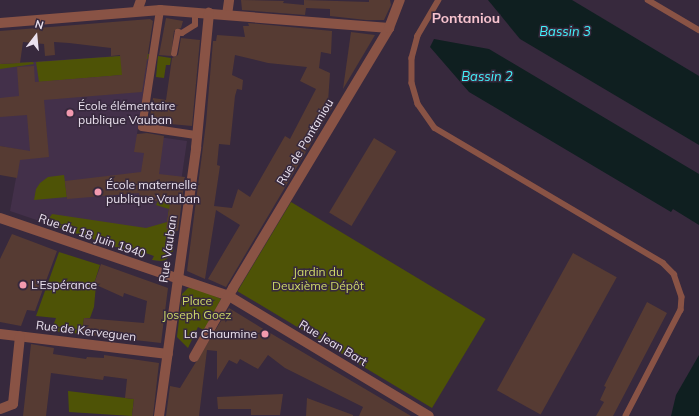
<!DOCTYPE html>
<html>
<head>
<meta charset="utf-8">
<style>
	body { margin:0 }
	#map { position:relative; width:699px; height:416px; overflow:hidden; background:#37293d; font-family:Mulish,sans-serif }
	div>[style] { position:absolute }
	.built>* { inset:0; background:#43304a }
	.green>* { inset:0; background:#4e5306; transform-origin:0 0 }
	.water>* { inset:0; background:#0f1f20 }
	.building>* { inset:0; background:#563b33; transform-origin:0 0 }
	.service>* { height:5.5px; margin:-2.75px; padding:0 2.75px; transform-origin:2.75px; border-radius:2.75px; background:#895345 }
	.pedestrian>* { height:8px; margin:-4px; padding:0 4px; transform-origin:4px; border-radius:4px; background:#895345 }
	.minor>* { height:10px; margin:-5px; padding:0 5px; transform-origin:5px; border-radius:5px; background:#895345 }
	.dots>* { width:11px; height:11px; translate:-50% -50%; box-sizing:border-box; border:2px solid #37293d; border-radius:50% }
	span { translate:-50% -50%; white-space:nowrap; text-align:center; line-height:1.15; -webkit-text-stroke:3px #37293d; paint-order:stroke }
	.poi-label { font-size:12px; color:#eae1ee }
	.left { translate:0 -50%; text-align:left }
	.right { translate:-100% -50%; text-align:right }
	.street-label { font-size:12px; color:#eae1ee }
	.park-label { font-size:12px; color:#ced968 }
	.water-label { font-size:13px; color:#42f4fd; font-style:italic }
	.quarter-label { font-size:14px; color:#f7c3ce; font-weight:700 }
	.north { position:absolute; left:16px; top:16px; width:40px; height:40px; -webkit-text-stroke:3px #37293d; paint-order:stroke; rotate:16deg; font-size:11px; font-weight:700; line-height:16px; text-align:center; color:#eae1ee }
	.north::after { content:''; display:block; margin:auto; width:14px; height:18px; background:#eae1ee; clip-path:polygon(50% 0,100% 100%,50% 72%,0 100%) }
</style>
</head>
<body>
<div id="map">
	<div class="built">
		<div style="clip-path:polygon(149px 54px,137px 134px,187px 141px,170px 257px,161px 261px,152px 260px,154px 256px,143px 252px,142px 256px,10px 211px,21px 150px,0 146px,0 64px)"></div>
	</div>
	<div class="green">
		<div style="clip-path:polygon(149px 54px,148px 59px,131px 61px,122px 75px,39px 82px,36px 62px)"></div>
		<div style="clip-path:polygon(158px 56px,171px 58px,170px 65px,166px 65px,164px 78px,156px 77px)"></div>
		<div style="clip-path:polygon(33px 62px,34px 64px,0 69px,0 64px)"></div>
		<div style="clip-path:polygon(64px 175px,67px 197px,34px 200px,36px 189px,40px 183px,48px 177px)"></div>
		<div style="clip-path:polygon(158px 201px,179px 204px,173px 251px,166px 260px,161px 261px,152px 260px,154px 256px,143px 252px,142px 256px,46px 223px,52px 214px,146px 228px,167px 222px,169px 209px,156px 205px)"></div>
		<div style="left:291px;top:202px;width:227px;height:104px;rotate:31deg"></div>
		<div style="clip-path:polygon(59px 252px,100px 265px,94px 284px,96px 285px,94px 307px,90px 318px,84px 318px,82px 334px,51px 331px,56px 318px,36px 316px)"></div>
		<div style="clip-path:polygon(188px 288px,199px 289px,221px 299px,204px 330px,198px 327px,188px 348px,177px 337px,182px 294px)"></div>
		<div style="clip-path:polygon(68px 391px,134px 399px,132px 416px,69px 412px)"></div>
	</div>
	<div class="water">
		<div style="clip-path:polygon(488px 0,572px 0,699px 76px,699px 145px,520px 39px)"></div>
		<div style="clip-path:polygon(434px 39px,489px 49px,699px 174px,699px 225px,673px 209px,671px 212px,469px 92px,430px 47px)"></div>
		<div style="clip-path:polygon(699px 355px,699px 416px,671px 416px,676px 395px)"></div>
	</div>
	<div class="building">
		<div style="clip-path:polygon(241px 0,284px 1px,283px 3px,304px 5px,304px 0,369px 2px,369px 0,390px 0,391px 5px,384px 20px,366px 20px,330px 16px,330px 9px,306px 8px,305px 15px,242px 10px)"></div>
		<div style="clip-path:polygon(166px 18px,183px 21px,181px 28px,174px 31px,171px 56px,159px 55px)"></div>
		<div style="clip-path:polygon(150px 19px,153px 21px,142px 92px,44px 100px,49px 157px,20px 160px,17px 178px,0 175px,0 146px,30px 151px,27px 115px,0 117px,0 98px,19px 96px,17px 67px,34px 66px,35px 82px,122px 75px,120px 55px,111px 56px,111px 48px,69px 43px,54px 42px,55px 55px,45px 56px,44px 44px,23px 42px,20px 63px,0 64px,0 31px)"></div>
		<div style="clip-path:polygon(evenodd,248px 23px,332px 31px,331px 54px,321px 52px,319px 68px,330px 73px,328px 102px,335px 103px,226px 287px,208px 279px,240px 225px,216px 210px,205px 279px,187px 271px,206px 123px,213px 41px,216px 41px,217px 35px,245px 37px,243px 26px,249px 26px,248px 23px,235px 55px,268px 63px,307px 67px,300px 81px,316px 89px,290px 139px,285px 136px,250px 197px,238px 189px,232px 208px,214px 206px,220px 166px,217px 165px,219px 144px,230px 145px,235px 96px,237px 89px,242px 90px,243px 80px,232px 75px,235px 55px)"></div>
		<div style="clip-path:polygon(351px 32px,375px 35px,343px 89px)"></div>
		<div style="clip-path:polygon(181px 38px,200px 40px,192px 126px,149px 122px,153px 98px,166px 100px,172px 58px,178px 55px)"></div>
		<div style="clip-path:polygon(147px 133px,164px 136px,159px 174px,185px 177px,178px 231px,166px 229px,170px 203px,140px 199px,139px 193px,67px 199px,65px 181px,141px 172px,144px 153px,134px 152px,137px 134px)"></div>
		<div style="left:374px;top:138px;width:26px;height:87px;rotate:31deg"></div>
		<div style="clip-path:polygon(12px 234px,57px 251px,35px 311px,27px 310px,21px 326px,0 322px,0 259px)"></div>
		<div style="left:573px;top:253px;width:50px;height:157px;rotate:29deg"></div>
		<div style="clip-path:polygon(101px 264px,168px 288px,161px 343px,82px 334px,84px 318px,144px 323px,147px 301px,124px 293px,123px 297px,94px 284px)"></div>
		<div style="clip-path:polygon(647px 302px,667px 313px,613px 416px,596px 416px,604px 402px,600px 400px,606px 387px,604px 386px)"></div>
		<div style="clip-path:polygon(229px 308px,260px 327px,411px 416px,359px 416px,363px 407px,285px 368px,268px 355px,258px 369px,240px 359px,237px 364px,229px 360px,217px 380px,217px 351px,207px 350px,199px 416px,166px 416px,170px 386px,180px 388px)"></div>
		<div style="clip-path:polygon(31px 344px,54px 348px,53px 354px,86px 359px,87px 357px,104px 358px,104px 355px,159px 363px,153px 416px,132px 416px,134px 399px,125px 398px,127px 379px,104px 376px,103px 380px,51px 373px,46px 416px,23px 416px)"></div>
		<div style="clip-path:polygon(283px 394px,280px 415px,251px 415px,251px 409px,218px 409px,217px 397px)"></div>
		<div style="clip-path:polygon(307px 398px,353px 415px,353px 416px,306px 416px)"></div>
	</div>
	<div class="service">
		<div style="left:439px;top:0;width:42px;rotate:120.3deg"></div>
		<div style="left:418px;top:36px;width:23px;rotate:105deg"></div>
		<div style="left:412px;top:58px;width:25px;rotate:90deg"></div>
		<div style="left:412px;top:83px;width:22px;rotate:74deg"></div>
		<div style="left:418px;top:104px;width:29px;rotate:55deg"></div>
		<div style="left:435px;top:128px;width:265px;rotate:30.6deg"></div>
		<div style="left:663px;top:263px;width:16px;rotate:45deg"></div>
		<div style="left:674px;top:274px;width:24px;rotate:71deg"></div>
		<div style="left:682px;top:297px;width:13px;rotate:94deg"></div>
		<div style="left:681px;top:310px;width:119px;rotate:117.4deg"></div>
		<div style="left:648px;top:0;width:59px;rotate:30.5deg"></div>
		<div style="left:174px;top:54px;width:22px;rotate:-80deg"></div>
		<div style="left:178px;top:32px;width:4px;rotate:14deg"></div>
		<div style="left:182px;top:33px;width:15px;rotate:-32deg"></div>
		<div style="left:195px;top:25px;width:12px;rotate:-90deg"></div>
	</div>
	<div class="pedestrian">
		<div style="left:160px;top:10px;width:118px;rotate:98.7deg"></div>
		<div style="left:142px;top:127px;width:54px;rotate:8.6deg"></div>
	</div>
	<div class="minor">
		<div style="left:137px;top:11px;width:12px;rotate:-70deg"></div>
		<div style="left:227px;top:15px;width:15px;rotate:-82deg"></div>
		<div style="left:0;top:23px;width:161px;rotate:-4.6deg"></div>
		<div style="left:160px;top:10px;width:230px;rotate:4.5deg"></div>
		<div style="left:0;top:218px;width:242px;rotate:18.8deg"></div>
		<div style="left:229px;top:296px;width:233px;rotate:31deg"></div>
		<div style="left:0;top:334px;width:169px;rotate:6.8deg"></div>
		<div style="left:194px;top:357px;width:79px;rotate:-60.5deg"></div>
		<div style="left:233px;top:288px;width:303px;rotate:-59deg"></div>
		<div style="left:389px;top:28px;width:30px;rotate:-69deg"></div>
		<div style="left:0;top:409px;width:14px;rotate:-21deg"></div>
		<div style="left:13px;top:404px;width:68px;rotate:-84.1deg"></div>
		<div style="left:159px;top:416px;width:271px;rotate:-82.1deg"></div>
		<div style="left:196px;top:148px;width:136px;rotate:-84.5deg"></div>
	</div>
	<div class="dots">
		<div style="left:70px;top:113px;background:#f29aaf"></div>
		<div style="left:98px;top:192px;background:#f29aaf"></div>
		<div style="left:23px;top:285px;background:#f29aaf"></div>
		<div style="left:265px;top:334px;background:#f29aaf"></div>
	</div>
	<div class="poi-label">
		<span class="left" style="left:78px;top:113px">École élémentaire<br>publique Vauban</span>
		<span class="left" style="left:106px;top:192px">École maternelle<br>publique Vauban</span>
		<span class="left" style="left:31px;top:285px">L’Espérance</span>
		<span class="right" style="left:257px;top:334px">La Chaumine</span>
	</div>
	<div class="street-label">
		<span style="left:305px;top:142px;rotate:-59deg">Rue de Pontaniou</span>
		<span style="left:92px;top:236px;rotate:19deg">Rue du 18 Juin 1940</span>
		<span style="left:168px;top:249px;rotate:-82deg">Rue Vauban</span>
		<span style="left:86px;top:331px;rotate:7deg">Rue de Kerveguen</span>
		<span style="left:333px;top:343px;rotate:31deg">Rue Jean Bart</span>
	</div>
	<div class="park-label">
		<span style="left:318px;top:279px">Jardin du<br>Deuxième Dépôt</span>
		<span style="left:197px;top:308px">Place<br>Joseph Goez</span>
	</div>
	<div class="water-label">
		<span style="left:565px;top:31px">Bassin 3</span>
		<span style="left:487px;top:76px">Bassin 2</span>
	</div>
	<div class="quarter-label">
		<span style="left:466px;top:18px">Pontaniou</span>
	</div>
	<div class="north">N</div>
</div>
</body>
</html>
